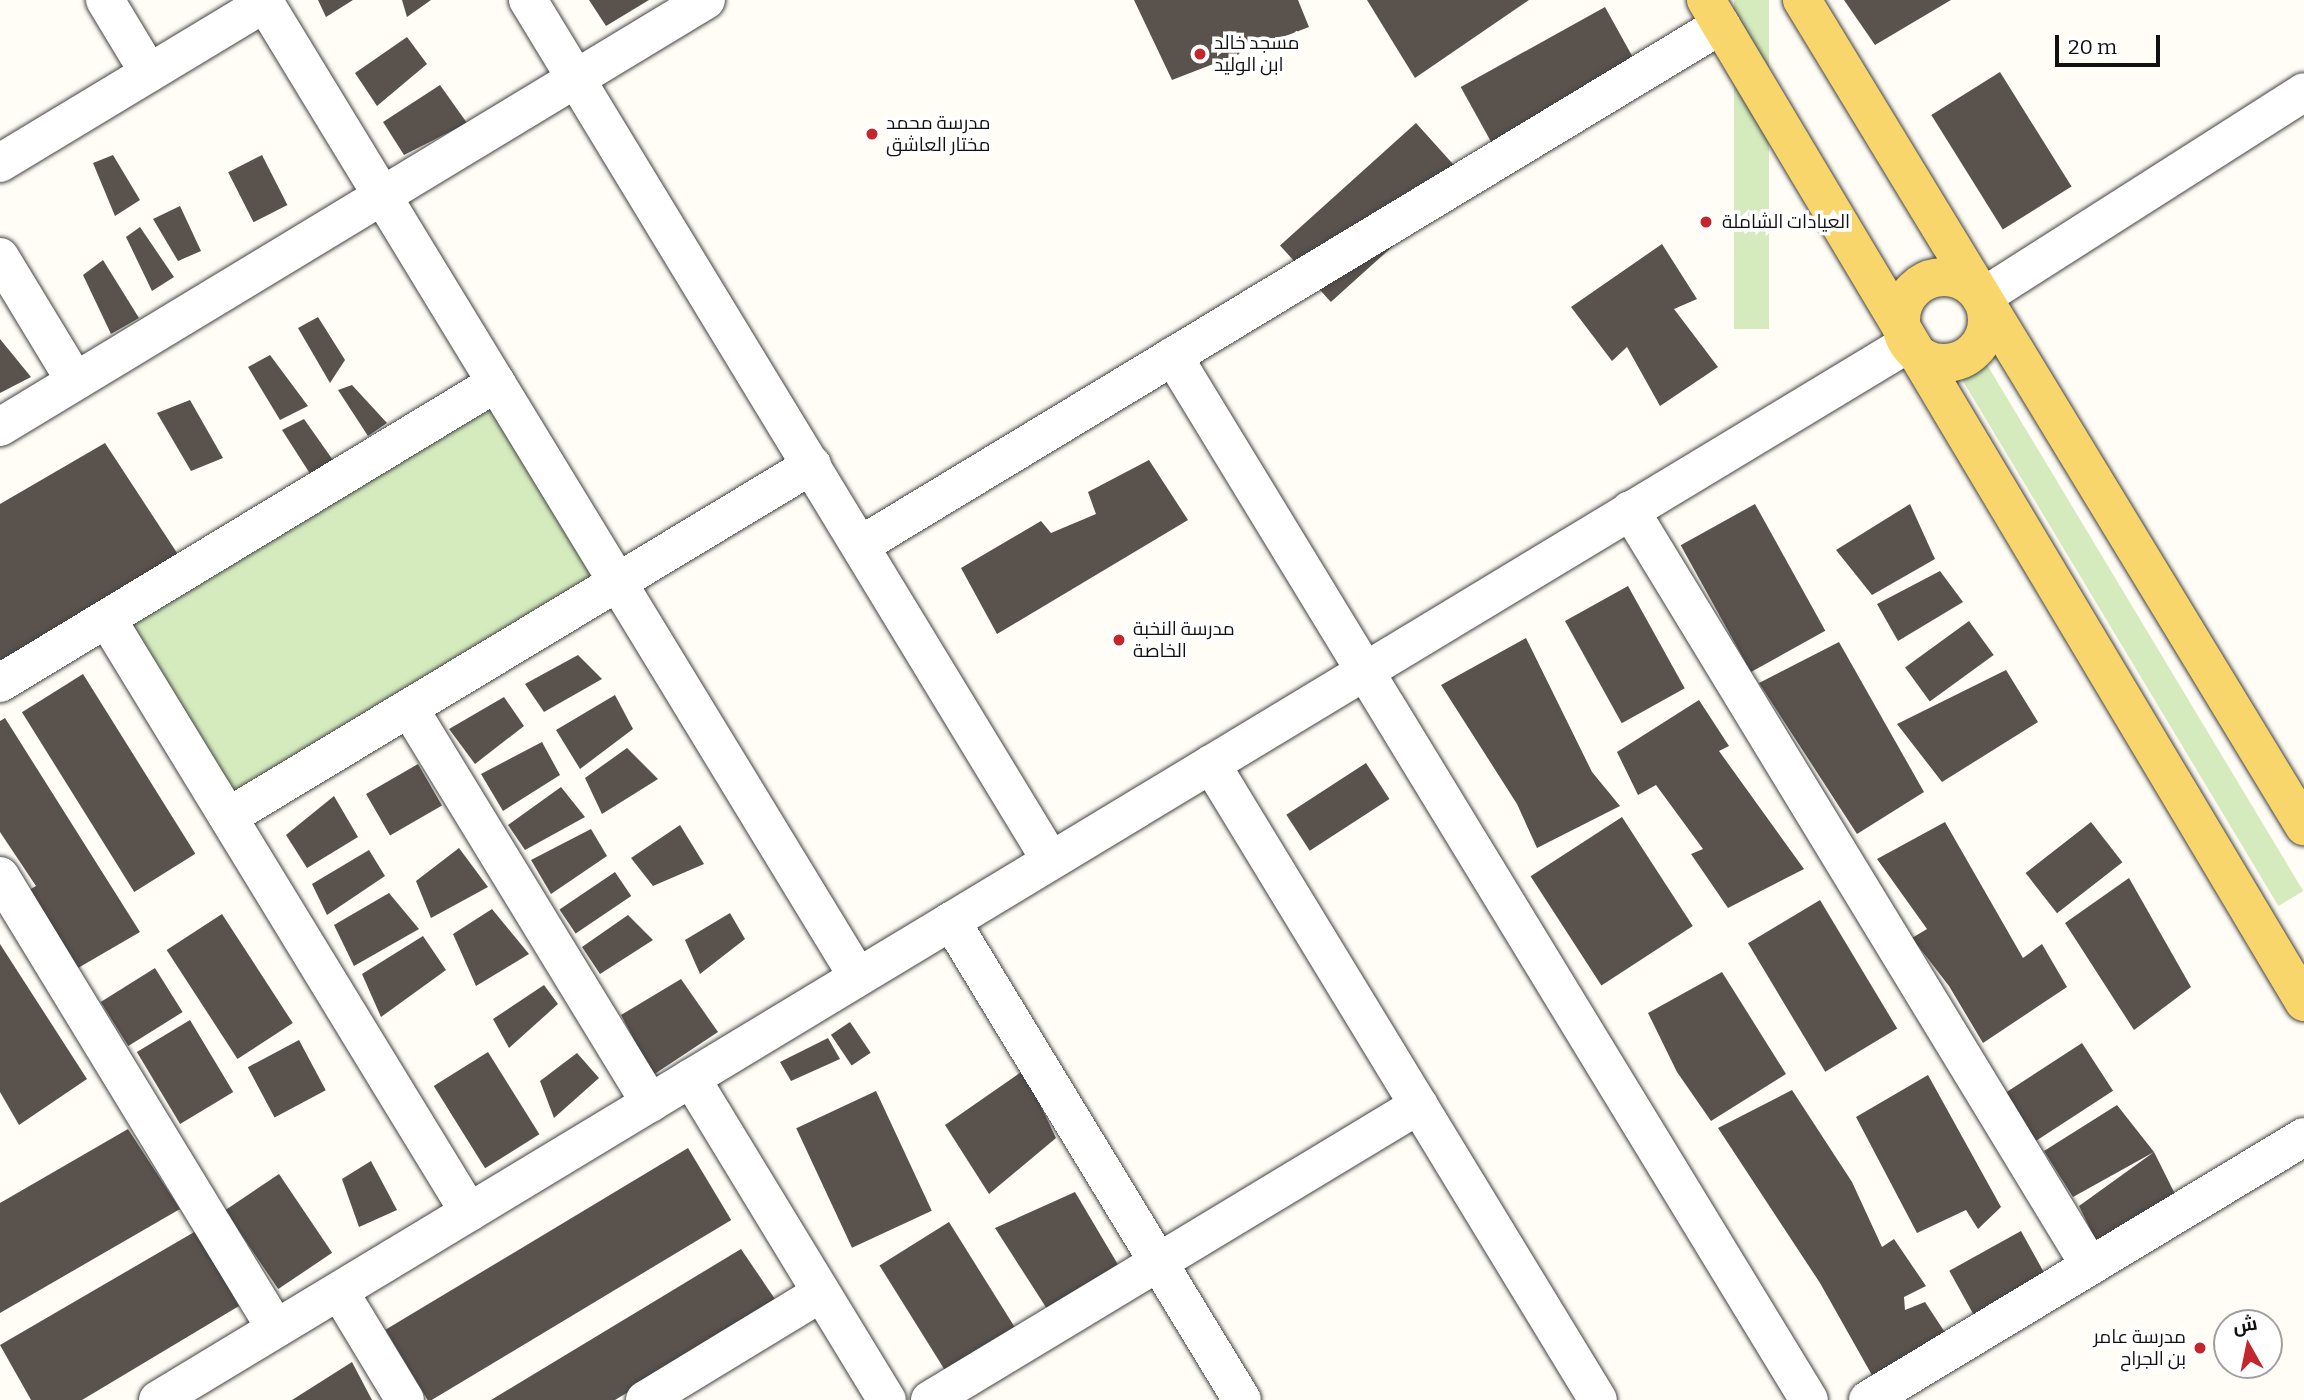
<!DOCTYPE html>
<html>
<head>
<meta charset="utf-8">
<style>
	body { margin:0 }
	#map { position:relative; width:2304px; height:1400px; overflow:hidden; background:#fffdf5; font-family:Bitter,Cairo,serif }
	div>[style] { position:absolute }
	.green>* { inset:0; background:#d5ebbd; transform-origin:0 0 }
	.building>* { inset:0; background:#5a524d; transform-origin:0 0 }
	.roads { filter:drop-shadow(0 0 2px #444) drop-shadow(0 0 2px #444) }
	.minor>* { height:38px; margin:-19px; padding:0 19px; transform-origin:19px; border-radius:19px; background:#fff }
	.major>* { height:38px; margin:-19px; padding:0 19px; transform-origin:19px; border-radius:19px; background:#f9d66b }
	.major>.ring { margin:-19px; padding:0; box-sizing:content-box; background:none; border:38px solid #f9d66b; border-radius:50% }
	.dots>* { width:19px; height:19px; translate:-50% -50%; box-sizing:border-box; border:4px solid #fff; border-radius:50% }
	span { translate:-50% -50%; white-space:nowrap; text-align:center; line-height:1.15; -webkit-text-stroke:7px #fff; paint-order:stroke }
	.poi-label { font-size:19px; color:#111 }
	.left { translate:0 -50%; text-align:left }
	.right { translate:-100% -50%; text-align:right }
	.north { position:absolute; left:2213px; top:1309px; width:70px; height:70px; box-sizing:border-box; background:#fff; border:2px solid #a0a0a0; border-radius:50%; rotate:351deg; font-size:19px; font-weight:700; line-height:28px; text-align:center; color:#111 }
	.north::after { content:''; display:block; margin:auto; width:24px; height:32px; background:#c4262e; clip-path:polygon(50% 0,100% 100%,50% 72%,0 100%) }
	.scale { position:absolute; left:2055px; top:35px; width:105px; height:32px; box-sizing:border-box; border:4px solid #111; border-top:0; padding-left:9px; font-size:21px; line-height:24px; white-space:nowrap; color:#111; -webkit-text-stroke:5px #fff; paint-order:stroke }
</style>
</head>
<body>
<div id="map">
	<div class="green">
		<div style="left:1734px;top:0;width:35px;height:329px"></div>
		<div style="left:1986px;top:363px;width:616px;height:29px;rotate:59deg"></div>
		<div style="left:496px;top:383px;width:233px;height:455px;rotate:59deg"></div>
	</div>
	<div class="building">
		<div style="clip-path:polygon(318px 0,353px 0,326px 17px)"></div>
		<div style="clip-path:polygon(402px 0,431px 0,407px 17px)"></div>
		<div style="clip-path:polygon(589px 0,649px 0,606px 26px)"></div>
		<div style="clip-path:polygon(1134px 0,1298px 0,1309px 27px,1172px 80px)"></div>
		<div style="clip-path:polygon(1367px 0,1529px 0,1415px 78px)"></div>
		<div style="clip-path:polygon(1844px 0,1951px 0,1875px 45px)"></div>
		<div style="left:1605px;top:7px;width:76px;height:165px;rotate:61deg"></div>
		<div style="clip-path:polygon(407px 37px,427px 64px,377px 106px,355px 73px)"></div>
		<div style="left:2000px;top:72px;width:135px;height:81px;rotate:58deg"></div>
		<div style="clip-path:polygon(440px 85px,467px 123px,404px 155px,383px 122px)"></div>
		<div style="left:1416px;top:123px;width:76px;height:183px;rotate:48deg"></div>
		<div style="clip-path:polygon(113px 155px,140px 200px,115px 216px,93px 163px)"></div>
		<div style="left:262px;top:155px;width:56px;height:38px;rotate:63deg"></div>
		<div style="clip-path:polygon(180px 206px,201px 251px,178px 261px,153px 219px)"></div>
		<div style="clip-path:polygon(140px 227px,174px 277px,152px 291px,126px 237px)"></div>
		<div style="clip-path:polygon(1662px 244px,1697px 299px,1674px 309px,1718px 367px,1660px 406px,1627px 347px,1612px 361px,1571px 307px)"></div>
		<div style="clip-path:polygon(103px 260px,139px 318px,111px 334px,83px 275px)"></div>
		<div style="clip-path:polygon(318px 317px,345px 360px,330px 383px,298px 328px)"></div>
		<div style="clip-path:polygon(0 339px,31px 377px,0 393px)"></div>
		<div style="clip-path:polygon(270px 355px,308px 406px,280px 420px,248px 367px)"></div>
		<div style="clip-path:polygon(352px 385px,387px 423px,368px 436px,338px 390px)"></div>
		<div style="clip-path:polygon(190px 400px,223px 458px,191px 471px,157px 413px)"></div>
		<div style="clip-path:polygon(304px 419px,335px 463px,316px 483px,282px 430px)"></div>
		<div style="clip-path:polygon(105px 443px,181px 559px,0 666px,0 504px)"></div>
		<div style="clip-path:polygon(1149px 460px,1188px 520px,997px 634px,961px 568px,1041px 521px,1051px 533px,1096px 514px,1088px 492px)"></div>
		<div style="left:1755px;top:504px;width:145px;height:85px;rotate:61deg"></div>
		<div style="clip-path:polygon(1910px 504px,1935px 559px,1872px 595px,1836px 550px)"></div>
		<div style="clip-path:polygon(1940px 571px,1963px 602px,1898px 641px,1877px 604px)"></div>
		<div style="left:1628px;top:586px;width:117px;height:72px;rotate:61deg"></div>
		<div style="left:1969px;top:621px;width:42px;height:79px;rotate:54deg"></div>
		<div style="clip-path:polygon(1526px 638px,1592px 772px,1620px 806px,1537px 848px,1517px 804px,1441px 685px)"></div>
		<div style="clip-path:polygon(1839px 642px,1924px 792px,1857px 834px,1759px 683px)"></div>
		<div style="clip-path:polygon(578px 655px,602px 679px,544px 712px,525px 684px)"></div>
		<div style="clip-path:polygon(2006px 670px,2038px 722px,1942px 782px,1897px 724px)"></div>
		<div style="left:83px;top:674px;width:212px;height:72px;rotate:58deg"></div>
		<div style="clip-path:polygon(615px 695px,633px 729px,580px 769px,556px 730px)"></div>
		<div style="clip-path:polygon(504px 697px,524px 726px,475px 764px,449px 729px)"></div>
		<div style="clip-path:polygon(1699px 700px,1729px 746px,1719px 751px,1804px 869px,1728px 908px,1691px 854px,1703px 849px,1656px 785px,1638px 795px,1617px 752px)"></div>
		<div style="clip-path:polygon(5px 718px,140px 932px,78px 968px,29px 890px,36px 886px,0 832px,0 721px)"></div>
		<div style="clip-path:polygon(542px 742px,560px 775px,503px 811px,481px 774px)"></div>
		<div style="clip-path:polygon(627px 748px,658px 779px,602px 814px,585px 778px)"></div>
		<div style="left:1366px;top:763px;width:43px;height:95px;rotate:57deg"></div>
		<div style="left:418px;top:764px;width:48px;height:60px;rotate:60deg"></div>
		<div style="clip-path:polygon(561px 787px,585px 817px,525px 850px,508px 825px)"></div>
		<div style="clip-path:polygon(334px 796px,358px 837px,307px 868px,286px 835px)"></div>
		<div style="left:1622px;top:817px;width:130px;height:109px;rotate:57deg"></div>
		<div style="clip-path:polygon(1945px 822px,2023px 958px,2042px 944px,2067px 987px,1983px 1043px,1949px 986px,1912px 938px,1927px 929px,1877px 859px)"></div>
		<div style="left:2091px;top:822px;width:51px;height:83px;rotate:52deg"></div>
		<div style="clip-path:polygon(680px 825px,704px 864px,653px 886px,631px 858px)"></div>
		<div style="clip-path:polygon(591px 829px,607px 856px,551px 894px,531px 860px)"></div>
		<div style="clip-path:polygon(459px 848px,488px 887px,431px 918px,416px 881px)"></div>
		<div style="clip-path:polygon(369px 850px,385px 876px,327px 915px,312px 884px)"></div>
		<div style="left:615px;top:872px;width:29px;height:67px;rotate:56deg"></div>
		<div style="clip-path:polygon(2129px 878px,2191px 987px,2134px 1030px,2065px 923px)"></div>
		<div style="clip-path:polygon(389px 893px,419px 929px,354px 966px,334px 925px)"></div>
		<div style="left:1820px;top:900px;width:150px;height:84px;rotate:59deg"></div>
		<div style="clip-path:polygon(492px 909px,529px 954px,476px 986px,453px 934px)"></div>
		<div style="clip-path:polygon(730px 913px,745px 939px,700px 974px,685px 940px)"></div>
		<div style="left:222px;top:914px;width:130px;height:66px;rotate:57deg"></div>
		<div style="clip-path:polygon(628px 915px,653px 940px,600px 974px,582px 947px)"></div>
		<div style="clip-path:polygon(423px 936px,446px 970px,381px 1017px,362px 974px)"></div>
		<div style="clip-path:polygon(0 944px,87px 1079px,19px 1125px,0 1092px)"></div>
		<div style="left:155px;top:968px;width:52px;height:64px;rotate:58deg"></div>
		<div style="clip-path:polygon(1722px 972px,1786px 1074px,1711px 1121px,1677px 1072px,1648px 1013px)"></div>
		<div style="clip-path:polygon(681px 979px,718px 1032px,653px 1075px,621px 1015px)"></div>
		<div style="clip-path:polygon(544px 985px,558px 1004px,509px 1048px,493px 1019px)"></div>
		<div style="left:190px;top:1020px;width:84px;height:62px;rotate:59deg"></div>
		<div style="left:850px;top:1022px;width:37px;height:23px;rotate:56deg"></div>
		<div style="clip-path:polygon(828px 1038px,840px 1059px,791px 1081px,780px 1062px)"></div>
		<div style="left:299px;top:1040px;width:57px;height:58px;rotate:62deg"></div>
		<div style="left:2082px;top:1043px;width:57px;height:93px;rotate:57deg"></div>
		<div style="left:488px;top:1052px;width:97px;height:64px;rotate:58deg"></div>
		<div style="clip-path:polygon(577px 1053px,599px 1078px,554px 1118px,540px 1081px)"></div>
		<div style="clip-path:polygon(1024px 1070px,1056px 1138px,989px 1194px,945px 1125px)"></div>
		<div style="clip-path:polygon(1928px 1075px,2001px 1207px,1978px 1229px,1966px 1210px,1917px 1233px,1856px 1117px)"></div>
		<div style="clip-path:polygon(1792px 1090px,1852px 1182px,1882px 1247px,1894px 1239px,1926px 1286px,1904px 1297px,1905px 1310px,1925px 1302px,1950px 1340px,1877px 1384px,1820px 1283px,1718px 1128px)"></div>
		<div style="left:876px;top:1091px;width:132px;height:88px;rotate:65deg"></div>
		<div style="clip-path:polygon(2117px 1105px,2154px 1152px,2177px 1198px,2100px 1249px,2079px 1206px,2154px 1152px,2073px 1197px,2044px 1151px)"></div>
		<div style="clip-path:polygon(128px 1129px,180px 1209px,0 1313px,0 1203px)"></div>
		<div style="left:688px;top:1148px;width:84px;height:353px;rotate:59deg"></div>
		<div style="clip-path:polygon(371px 1161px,397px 1210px,359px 1227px,342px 1179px)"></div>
		<div style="left:279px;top:1174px;width:95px;height:65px;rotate:56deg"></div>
		<div style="clip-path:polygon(1075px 1192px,1120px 1268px,1049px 1312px,995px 1228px)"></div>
		<div style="left:949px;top:1222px;width:128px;height:82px;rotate:58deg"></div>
		<div style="clip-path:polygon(196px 1231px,239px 1306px,82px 1400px,31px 1400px,0 1345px)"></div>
		<div style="left:2021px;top:1231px;width:56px;height:82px;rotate:61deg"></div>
		<div style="clip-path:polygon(741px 1249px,777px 1302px,615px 1400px,491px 1400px)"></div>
		<div style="clip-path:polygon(352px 1362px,372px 1400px,292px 1400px)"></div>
	</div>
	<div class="roads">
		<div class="minor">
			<div style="left:105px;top:0;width:85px;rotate:58.9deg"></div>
			<div style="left:263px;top:0;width:1144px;rotate:58.66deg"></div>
			<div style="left:528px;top:0;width:1007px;rotate:58.72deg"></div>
			<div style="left:0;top:163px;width:310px;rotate:-31.1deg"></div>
			<div style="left:0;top:257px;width:145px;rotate:58.8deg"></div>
			<div style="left:1981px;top:298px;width:383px;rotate:-32.5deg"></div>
			<div style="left:1173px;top:356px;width:1222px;rotate:58.65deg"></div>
			<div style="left:0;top:427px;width:825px;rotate:-31.17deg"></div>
			<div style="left:1630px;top:510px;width:885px;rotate:58.68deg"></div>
			<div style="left:861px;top:545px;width:1005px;rotate:-31.16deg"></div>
			<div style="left:107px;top:619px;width:695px;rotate:58.6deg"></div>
			<div style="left:0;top:683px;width:580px;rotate:-31.17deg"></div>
			<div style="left:409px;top:708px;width:463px;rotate:58.6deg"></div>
			<div style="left:1211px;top:764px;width:744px;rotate:58.68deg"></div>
			<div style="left:228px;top:817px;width:682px;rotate:-31.08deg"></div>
			<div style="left:0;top:876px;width:530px;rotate:58.65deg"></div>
			<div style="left:951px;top:921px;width:560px;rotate:58.72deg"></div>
			<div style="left:691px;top:1078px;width:377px;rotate:58.7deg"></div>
			<div style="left:339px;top:1291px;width:127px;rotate:58.8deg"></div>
			<div style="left:158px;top:1400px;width:2043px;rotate:-31.12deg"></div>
			<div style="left:645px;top:1400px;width:206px;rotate:-31.3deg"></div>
			<div style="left:930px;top:1400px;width:571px;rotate:-31.1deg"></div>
			<div style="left:1868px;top:1400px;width:509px;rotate:-31.1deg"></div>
		</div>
		<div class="major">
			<div style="left:1706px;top:0;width:1167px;rotate:59.17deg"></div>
			<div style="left:1802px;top:0;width:967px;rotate:58.71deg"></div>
			<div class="ring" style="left:1901px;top:277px;width:48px;height:48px"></div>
		</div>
	</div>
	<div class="dots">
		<div style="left:1200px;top:54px;background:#c4262e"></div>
		<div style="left:872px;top:134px;background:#c4262e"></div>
		<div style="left:1706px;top:222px;background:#c4262e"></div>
		<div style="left:1119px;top:640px;background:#c4262e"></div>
		<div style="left:2200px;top:1348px;background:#c4262e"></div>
	</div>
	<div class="poi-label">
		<span class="left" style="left:1214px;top:54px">مسجد خالد<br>ابن الوليد</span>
		<span class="left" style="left:886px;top:134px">مدرسة محمد<br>مختار العاشق</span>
		<span class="left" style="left:1722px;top:222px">العيادات الشاملة</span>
		<span class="left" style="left:1133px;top:640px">مدرسة النخبة<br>الخاصة</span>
		<span class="right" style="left:2186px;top:1348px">مدرسة عامر<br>بن الجراح</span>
	</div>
	<div class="north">ش</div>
	<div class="scale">20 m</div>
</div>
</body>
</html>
